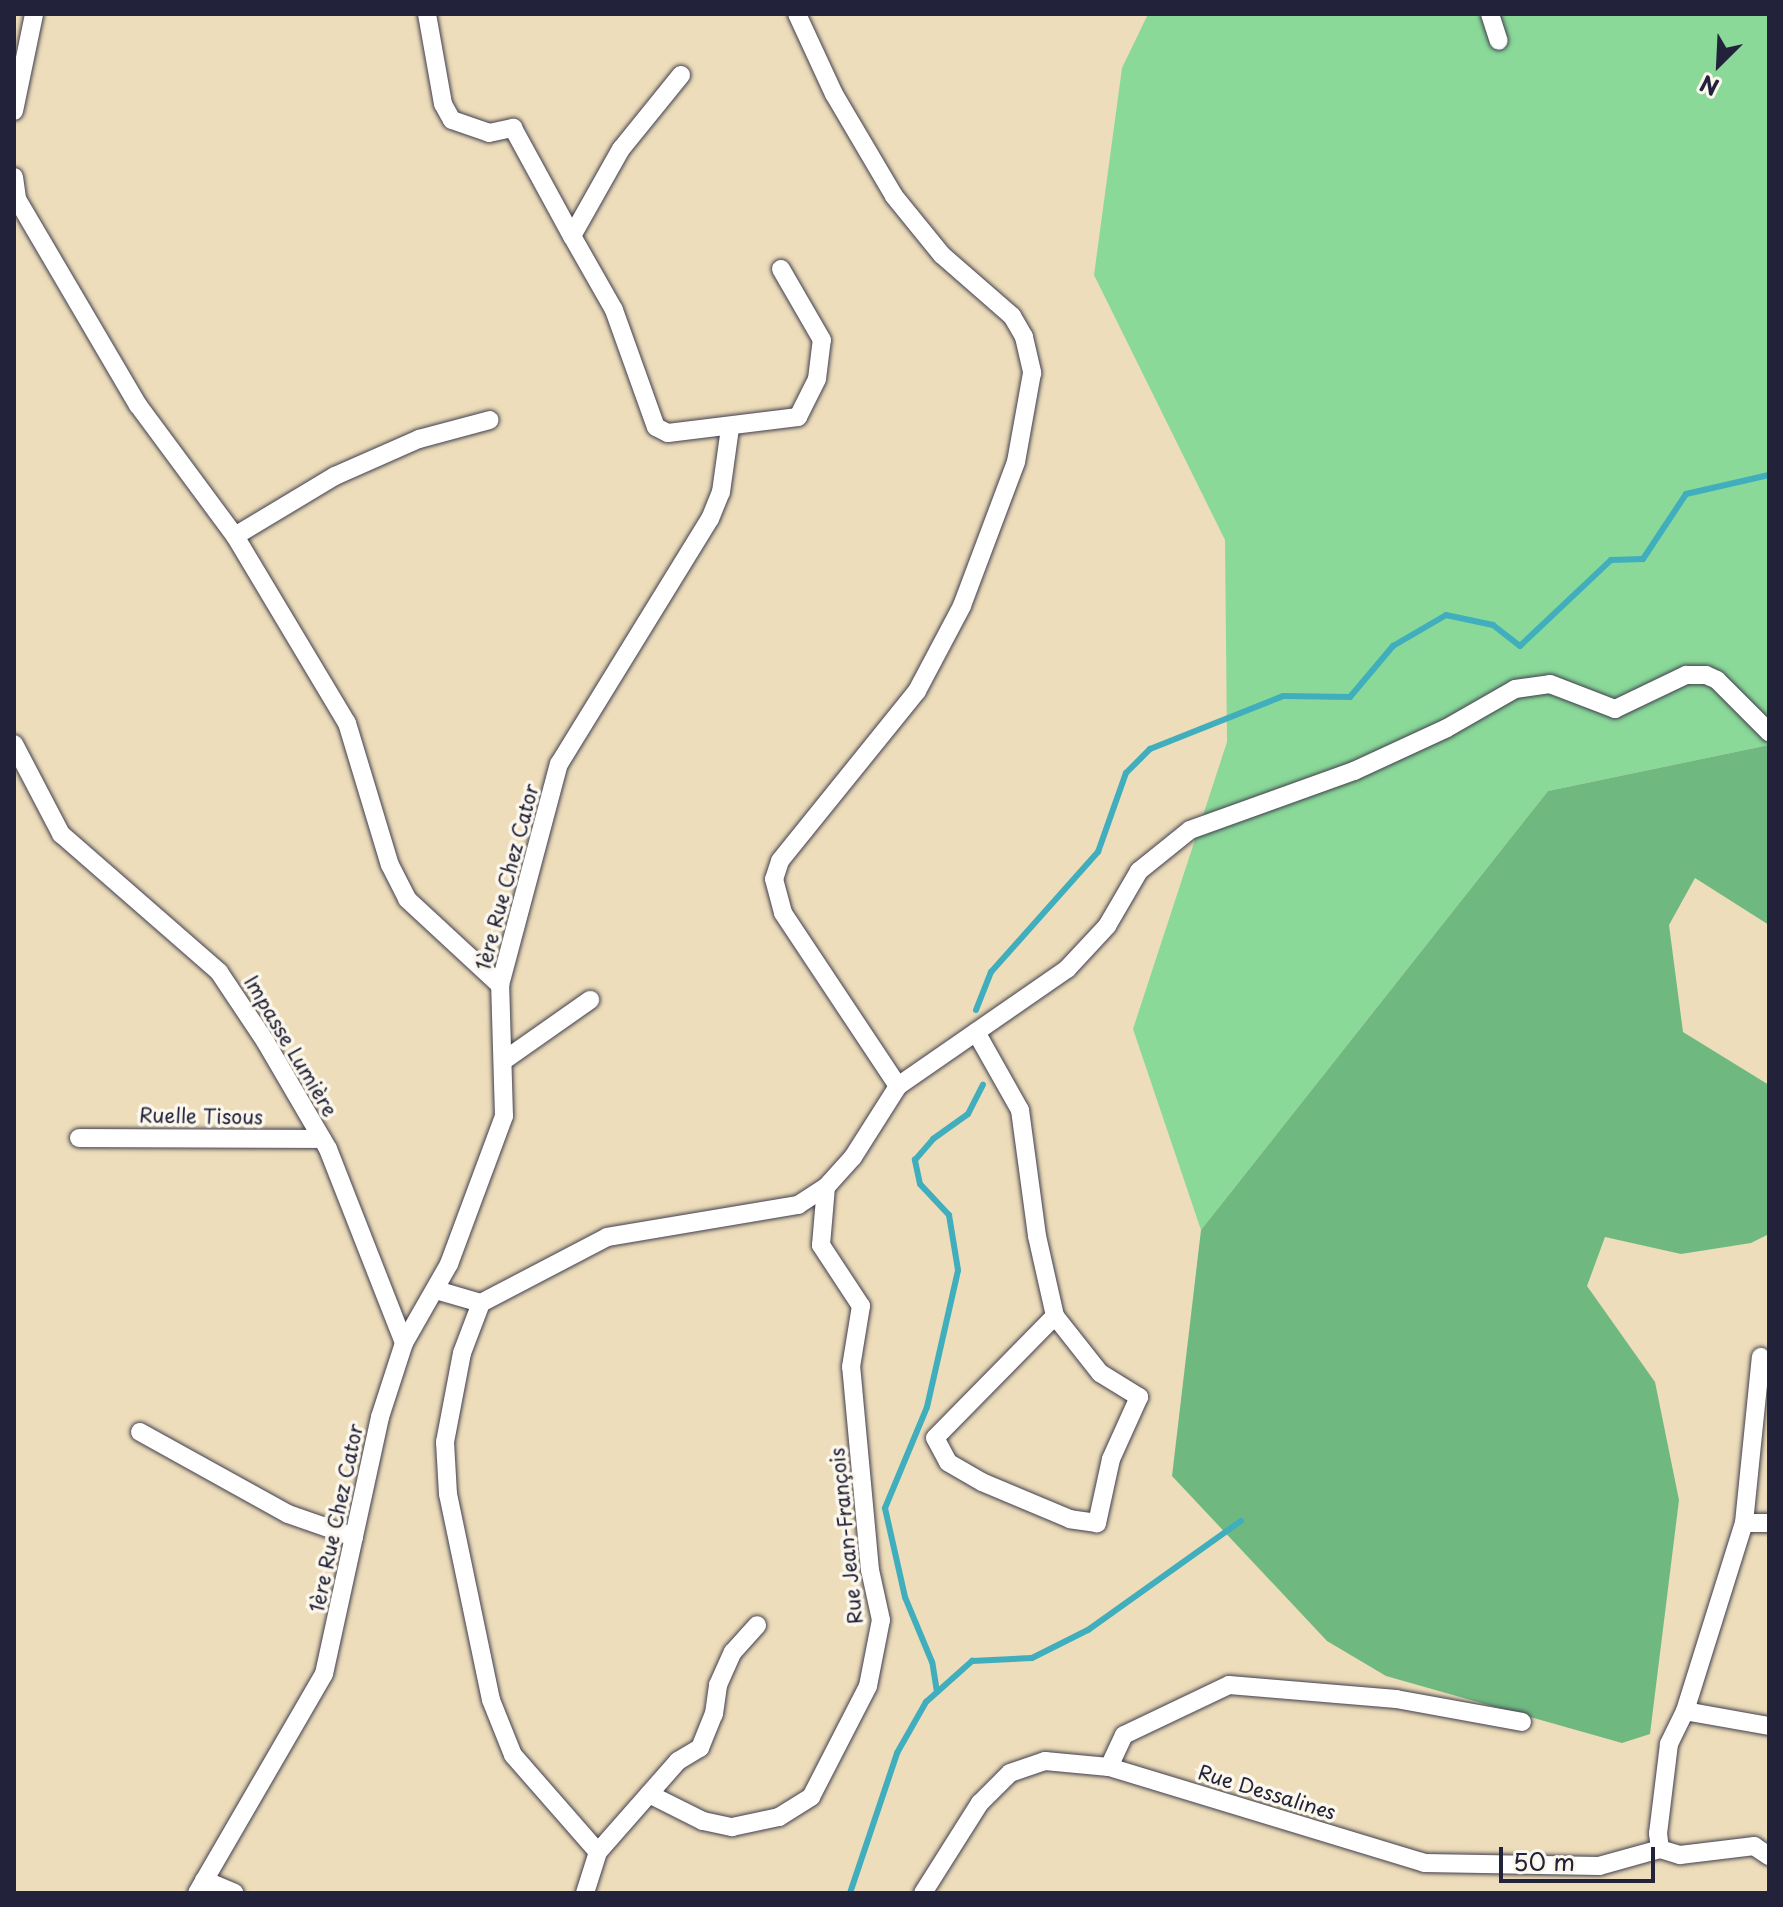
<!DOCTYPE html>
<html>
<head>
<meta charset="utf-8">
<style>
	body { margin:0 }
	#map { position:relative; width:1783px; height:1907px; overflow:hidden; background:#edddba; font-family:"Playpen Sans",sans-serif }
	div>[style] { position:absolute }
	.green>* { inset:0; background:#8ad999 }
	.forest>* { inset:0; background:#6fb981 }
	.stream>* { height:6px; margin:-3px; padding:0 3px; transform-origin:3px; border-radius:3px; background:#40aebd }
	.roads { filter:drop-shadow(0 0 2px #403e4e) drop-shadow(0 0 2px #403e4e) }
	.street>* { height:18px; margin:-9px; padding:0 9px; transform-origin:9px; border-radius:9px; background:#fff }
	span { translate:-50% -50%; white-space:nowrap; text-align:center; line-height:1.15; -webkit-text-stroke:7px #fbf7ec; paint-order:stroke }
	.street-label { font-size:20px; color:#22223b }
	.frame { position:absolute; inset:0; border:16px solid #22223b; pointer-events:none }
	.north { position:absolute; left:1679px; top:24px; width:80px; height:80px; -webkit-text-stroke:6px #fbf7ec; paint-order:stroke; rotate:204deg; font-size:22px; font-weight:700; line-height:32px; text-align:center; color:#22223b }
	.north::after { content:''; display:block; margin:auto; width:28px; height:36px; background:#22223b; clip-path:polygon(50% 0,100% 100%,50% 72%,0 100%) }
	.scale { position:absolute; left:1499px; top:1847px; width:156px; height:36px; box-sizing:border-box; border:4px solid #22223b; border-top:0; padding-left:10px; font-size:24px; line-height:28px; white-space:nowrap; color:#22223b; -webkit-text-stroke:6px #fbf7ec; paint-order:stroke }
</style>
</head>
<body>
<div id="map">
	<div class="green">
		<div style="clip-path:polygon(1148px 14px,1769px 14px,1769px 745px,1548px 791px,1201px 1230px,1133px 1029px,1227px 742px,1225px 540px,1094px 275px,1122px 68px)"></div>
	</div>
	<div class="forest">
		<div style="clip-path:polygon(1769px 745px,1769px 925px,1695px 878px,1669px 925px,1683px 1032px,1769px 1085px,1769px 1234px,1751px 1243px,1681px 1254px,1605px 1237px,1587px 1286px,1655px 1382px,1679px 1500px,1650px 1734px,1622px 1743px,1386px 1676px,1327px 1641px,1172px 1476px,1201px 1230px,1548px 791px)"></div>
	</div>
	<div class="stream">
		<div style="left:976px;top:1010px;width:41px;rotate:-68.5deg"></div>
		<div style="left:991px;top:972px;width:161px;rotate:-48.3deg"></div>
		<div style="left:1098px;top:852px;width:84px;rotate:-70.5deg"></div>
		<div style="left:1126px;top:773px;width:34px;rotate:-45deg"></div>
		<div style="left:1150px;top:749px;width:143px;rotate:-21.7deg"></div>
		<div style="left:1283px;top:696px;width:67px;rotate:0.9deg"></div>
		<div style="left:1350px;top:697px;width:67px;rotate:-49.9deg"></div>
		<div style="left:1393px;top:646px;width:61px;rotate:-30.3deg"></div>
		<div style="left:1446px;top:615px;width:48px;rotate:12deg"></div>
		<div style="left:1493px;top:625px;width:34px;rotate:38deg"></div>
		<div style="left:1520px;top:646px;width:125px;rotate:-43.4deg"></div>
		<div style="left:1611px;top:560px;width:32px;rotate:-2deg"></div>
		<div style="left:1643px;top:559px;width:78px;rotate:-56.5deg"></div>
		<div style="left:1686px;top:494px;width:85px;rotate:-12.9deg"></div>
		<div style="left:937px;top:1692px;width:30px;rotate:-99deg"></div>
		<div style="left:932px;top:1662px;width:70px;rotate:-112.6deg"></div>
		<div style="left:905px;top:1597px;width:91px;rotate:-102.7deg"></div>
		<div style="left:885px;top:1508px;width:109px;rotate:-67.4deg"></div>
		<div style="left:927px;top:1407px;width:140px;rotate:-77.2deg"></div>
		<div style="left:958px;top:1270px;width:56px;rotate:-99.3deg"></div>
		<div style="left:949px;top:1215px;width:42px;rotate:-133.1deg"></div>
		<div style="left:920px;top:1184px;width:25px;rotate:-102deg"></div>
		<div style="left:915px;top:1160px;width:28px;rotate:-49deg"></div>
		<div style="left:933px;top:1139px;width:43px;rotate:-35.5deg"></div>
		<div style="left:968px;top:1114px;width:33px;rotate:-63deg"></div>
		<div style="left:850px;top:1893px;width:148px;rotate:-71.4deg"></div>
		<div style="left:897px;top:1753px;width:59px;rotate:-60.4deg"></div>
		<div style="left:926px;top:1702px;width:62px;rotate:-41.7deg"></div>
		<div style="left:972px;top:1661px;width:60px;rotate:-2.9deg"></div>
		<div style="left:1032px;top:1658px;width:63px;rotate:-26.6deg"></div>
		<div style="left:1088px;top:1630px;width:188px;rotate:-35.5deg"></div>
	</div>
	<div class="roads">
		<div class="street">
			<div style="left:427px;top:14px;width:91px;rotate:79.9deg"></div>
			<div style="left:443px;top:104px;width:18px;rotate:61deg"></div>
			<div style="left:452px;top:120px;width:39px;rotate:19deg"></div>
			<div style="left:489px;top:133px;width:25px;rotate:-12deg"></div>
			<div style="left:513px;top:128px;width:123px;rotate:61.4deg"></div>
			<div style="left:797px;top:14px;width:88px;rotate:65.2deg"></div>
			<div style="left:834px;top:94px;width:118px;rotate:59.5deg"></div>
			<div style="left:894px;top:196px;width:76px;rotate:50.9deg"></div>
			<div style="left:942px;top:255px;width:93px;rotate:41.1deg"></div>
			<div style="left:1012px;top:316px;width:24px;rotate:60deg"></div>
			<div style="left:1024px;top:337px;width:37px;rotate:77deg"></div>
			<div style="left:1032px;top:373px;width:90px;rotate:100.2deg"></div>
			<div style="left:1016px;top:462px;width:154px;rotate:110.6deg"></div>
			<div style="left:962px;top:606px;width:96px;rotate:117.9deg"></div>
			<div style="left:917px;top:691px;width:218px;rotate:128.9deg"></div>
			<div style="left:780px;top:861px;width:19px;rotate:108deg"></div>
			<div style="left:774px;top:879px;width:35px;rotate:75deg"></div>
			<div style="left:783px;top:913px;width:208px;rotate:56.4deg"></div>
			<div style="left:1490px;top:14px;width:28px;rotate:72deg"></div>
			<div style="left:681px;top:75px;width:95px;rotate:129deg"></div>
			<div style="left:621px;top:149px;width:100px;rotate:119.4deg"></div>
			<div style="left:572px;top:236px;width:85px;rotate:60.4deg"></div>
			<div style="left:614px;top:310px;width:124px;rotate:70.3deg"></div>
			<div style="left:656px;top:427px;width:13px;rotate:27deg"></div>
			<div style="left:668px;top:433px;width:131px;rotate:-7deg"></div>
			<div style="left:798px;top:417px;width:42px;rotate:-63.4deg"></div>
			<div style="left:817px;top:379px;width:39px;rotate:-83deg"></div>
			<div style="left:822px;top:340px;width:82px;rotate:-120deg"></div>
			<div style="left:14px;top:111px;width:99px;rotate:-78.3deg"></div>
			<div style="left:14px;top:177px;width:22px;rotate:82deg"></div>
			<div style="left:17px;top:199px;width:239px;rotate:59.6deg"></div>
			<div style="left:138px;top:405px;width:163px;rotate:53.5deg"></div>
			<div style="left:235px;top:536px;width:218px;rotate:59.1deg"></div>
			<div style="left:347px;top:723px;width:148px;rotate:73.2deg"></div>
			<div style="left:390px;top:865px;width:38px;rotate:63deg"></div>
			<div style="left:407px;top:899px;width:127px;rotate:42.8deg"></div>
			<div style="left:235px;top:536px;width:117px;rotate:-31deg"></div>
			<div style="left:335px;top:476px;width:92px;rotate:-23.8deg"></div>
			<div style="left:419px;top:439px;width:73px;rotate:-15deg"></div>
			<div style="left:14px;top:744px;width:102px;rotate:62.4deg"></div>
			<div style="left:61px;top:834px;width:210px;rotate:41.1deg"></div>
			<div style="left:219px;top:972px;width:83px;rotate:56.3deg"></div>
			<div style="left:265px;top:1041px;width:125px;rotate:59.7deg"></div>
			<div style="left:328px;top:1149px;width:208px;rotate:68.6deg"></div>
			<div style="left:976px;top:1032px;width:90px;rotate:60.6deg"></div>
			<div style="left:1020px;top:1110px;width:127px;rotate:82.3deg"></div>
			<div style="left:1037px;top:1236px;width:82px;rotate:77.3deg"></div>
			<div style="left:1055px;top:1316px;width:73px;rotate:51.7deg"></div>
			<div style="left:1100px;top:1373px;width:46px;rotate:31.6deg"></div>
			<div style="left:1139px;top:1397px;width:68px;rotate:114.3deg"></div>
			<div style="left:1111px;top:1459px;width:66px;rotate:102.3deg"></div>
			<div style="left:1097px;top:1523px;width:27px;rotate:-172deg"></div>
			<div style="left:1070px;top:1519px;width:95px;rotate:-157.2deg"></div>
			<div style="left:982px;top:1482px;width:39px;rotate:-150deg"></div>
			<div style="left:948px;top:1462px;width:27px;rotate:-118deg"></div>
			<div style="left:935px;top:1438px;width:171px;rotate:-45.5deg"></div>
			<div style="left:506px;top:1059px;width:103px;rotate:-35.1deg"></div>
			<div style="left:79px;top:1138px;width:243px;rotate:0.2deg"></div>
			<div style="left:436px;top:1290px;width:47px;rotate:16.1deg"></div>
			<div style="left:481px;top:1303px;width:142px;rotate:-27.6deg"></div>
			<div style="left:607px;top:1237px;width:194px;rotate:-9.5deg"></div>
			<div style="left:798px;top:1205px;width:33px;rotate:-33deg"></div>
			<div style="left:826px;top:1187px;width:40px;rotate:-48deg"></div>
			<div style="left:853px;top:1157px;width:84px;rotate:-57.6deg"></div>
			<div style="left:898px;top:1086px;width:206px;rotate:-34.7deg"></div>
			<div style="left:1067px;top:969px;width:59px;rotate:-47.1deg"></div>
			<div style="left:1107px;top:926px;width:64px;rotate:-59.8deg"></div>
			<div style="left:1139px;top:871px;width:65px;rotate:-38.8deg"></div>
			<div style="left:1190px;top:830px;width:174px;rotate:-19.8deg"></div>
			<div style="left:1354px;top:771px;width:102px;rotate:-24.8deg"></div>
			<div style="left:1447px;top:728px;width:78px;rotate:-29.8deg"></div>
			<div style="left:1515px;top:689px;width:35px;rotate:-8deg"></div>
			<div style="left:1550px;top:684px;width:70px;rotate:21deg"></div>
			<div style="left:1615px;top:709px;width:79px;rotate:-25.6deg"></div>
			<div style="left:1686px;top:675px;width:20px"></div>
			<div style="left:1706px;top:675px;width:12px;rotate:24deg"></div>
			<div style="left:1717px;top:680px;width:74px;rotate:45deg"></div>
			<div style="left:481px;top:1303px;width:53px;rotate:110.8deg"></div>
			<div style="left:462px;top:1353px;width:91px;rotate:100.8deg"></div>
			<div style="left:445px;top:1442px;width:52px;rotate:86.7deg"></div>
			<div style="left:448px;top:1494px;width:210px;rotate:78.2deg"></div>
			<div style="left:491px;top:1700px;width:59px;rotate:68.2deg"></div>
			<div style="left:513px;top:1755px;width:129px;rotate:48.8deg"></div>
			<div style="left:140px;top:1432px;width:169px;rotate:29deg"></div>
			<div style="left:288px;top:1514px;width:70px;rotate:19.2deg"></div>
			<div style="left:1744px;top:1523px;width:25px"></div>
			<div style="left:1685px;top:1711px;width:197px;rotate:-72.6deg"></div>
			<div style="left:1744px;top:1523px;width:167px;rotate:-84.2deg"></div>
			<div style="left:1769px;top:1726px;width:85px;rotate:-169.9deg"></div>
			<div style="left:1685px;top:1711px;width:37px;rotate:116deg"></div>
			<div style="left:1669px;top:1744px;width:90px;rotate:97deg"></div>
			<div style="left:1658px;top:1833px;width:16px;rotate:83deg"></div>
			<div style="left:1660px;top:1849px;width:21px;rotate:17deg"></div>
			<div style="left:1680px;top:1855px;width:75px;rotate:-6.9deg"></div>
			<div style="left:1754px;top:1846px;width:18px;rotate:34deg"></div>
			<div style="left:1109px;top:1767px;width:35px;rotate:-65deg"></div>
			<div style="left:1124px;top:1735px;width:116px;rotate:-25.5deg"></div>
			<div style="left:1229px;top:1685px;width:168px;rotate:4.8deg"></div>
			<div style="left:1396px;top:1699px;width:128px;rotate:10.3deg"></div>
			<div style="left:649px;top:1794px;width:60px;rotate:26.6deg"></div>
			<div style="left:703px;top:1821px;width:30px;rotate:12deg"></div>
			<div style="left:732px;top:1827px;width:48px;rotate:-12deg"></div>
			<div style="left:779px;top:1817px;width:38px;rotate:-32deg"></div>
			<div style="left:811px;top:1797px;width:125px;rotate:-62.8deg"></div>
			<div style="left:868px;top:1686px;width:67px;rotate:-78.9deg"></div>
			<div style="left:881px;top:1620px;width:51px;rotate:-102.4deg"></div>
			<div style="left:870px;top:1570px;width:204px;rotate:-95.3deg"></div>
			<div style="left:851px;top:1367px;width:62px;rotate:-80.7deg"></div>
			<div style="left:861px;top:1306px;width:73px;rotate:-123.3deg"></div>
			<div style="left:821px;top:1245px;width:58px;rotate:-85.1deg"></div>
			<div style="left:204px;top:1880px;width:33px;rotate:23deg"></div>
			<div style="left:197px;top:1893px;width:253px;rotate:-59.9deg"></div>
			<div style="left:324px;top:1674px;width:263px;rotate:-77.7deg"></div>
			<div style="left:380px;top:1417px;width:78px;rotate:-72deg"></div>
			<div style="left:404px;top:1343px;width:91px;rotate:-60.3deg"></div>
			<div style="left:449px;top:1264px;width:158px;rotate:-69.6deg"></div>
			<div style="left:504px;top:1116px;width:131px;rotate:-91.7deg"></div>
			<div style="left:500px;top:985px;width:229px;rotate:-75.1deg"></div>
			<div style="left:559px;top:764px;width:288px;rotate:-58.4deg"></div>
			<div style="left:710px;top:519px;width:29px;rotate:-68deg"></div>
			<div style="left:721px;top:492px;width:65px;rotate:-82deg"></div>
			<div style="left:585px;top:1893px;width:43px;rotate:-72.4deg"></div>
			<div style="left:598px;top:1852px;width:121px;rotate:-48.7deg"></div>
			<div style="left:678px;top:1761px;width:26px;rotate:-31deg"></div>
			<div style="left:700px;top:1748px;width:37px;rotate:-68deg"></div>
			<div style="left:714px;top:1714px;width:29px;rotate:-82deg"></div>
			<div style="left:718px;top:1685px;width:36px;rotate:-66deg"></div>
			<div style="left:733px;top:1652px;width:36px;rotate:-48deg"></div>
			<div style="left:923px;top:1893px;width:107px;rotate:-57.7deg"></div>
			<div style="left:980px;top:1803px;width:42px;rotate:-45deg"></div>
			<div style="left:1010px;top:1773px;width:37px;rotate:-19deg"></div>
			<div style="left:1045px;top:1761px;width:64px;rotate:5.4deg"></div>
			<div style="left:1109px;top:1767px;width:329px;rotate:16.9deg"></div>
			<div style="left:1424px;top:1863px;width:175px;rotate:1deg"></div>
			<div style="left:1599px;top:1866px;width:63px;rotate:-15.6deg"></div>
		</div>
	</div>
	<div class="street-label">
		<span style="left:507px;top:877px;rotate:-75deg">1ère Rue Chez Cator</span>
		<span style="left:291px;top:1046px;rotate:59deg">Impasse Lumière</span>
		<span style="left:201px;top:1116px;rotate:1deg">Ruelle Tisous</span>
		<span style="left:336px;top:1518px;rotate:-78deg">1ère Rue Chez Cator</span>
		<span style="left:846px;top:1536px;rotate:-96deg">Rue Jean-François</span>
		<span style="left:1267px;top:1792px;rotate:17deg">Rue Dessalines</span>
	</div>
	<div class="frame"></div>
	<div class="north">N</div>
	<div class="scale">50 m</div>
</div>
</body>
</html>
